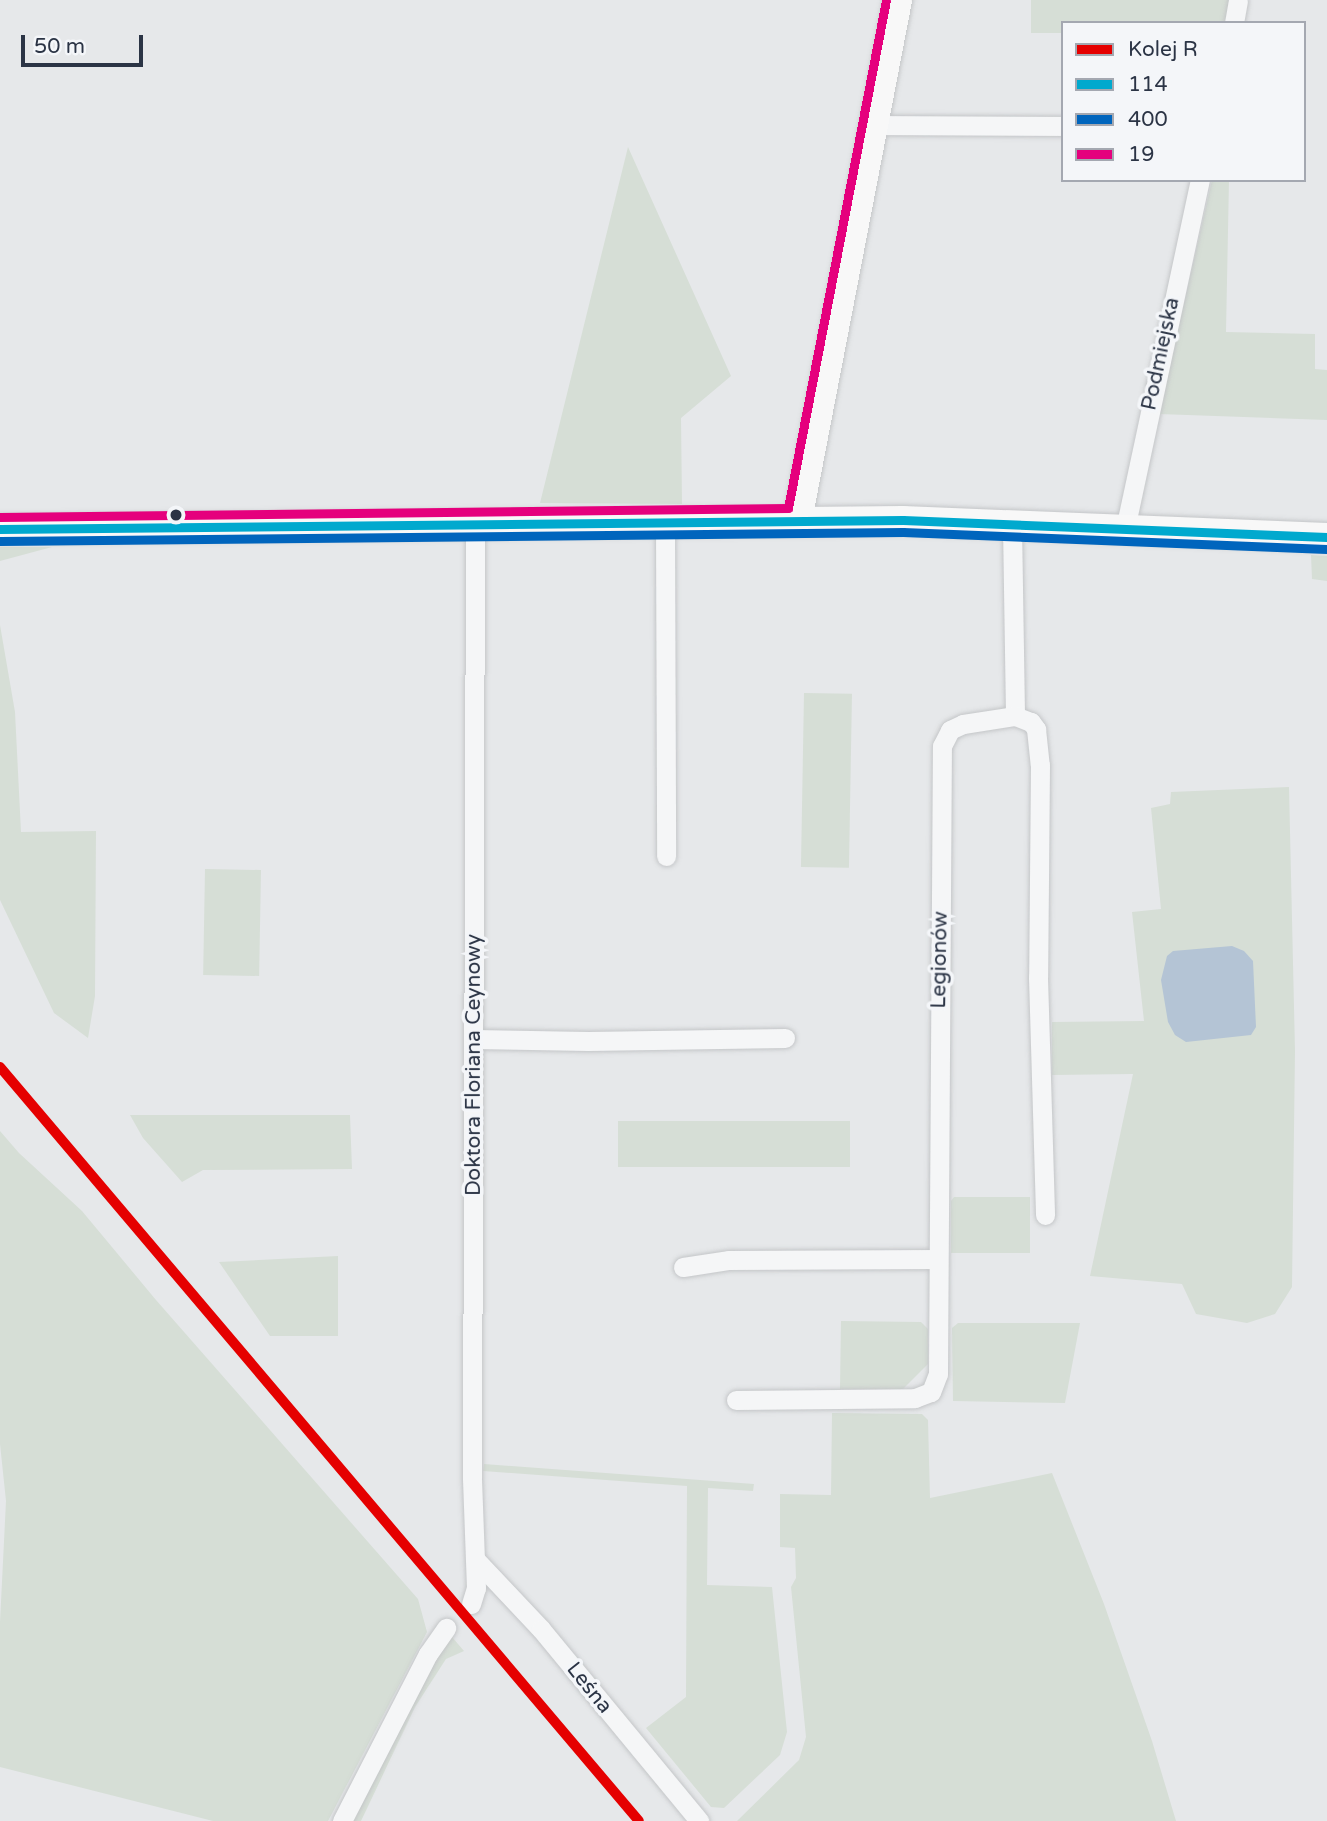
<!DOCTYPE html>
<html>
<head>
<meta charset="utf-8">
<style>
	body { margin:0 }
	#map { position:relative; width:1327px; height:1821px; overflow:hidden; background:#e6e8ea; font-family:"Varela Round",sans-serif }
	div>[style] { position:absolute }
	.green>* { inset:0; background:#d6ded6; transform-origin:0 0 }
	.water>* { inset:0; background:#b4c4d5 }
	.roads { filter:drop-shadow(0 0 2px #c4c6c8) drop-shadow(0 0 2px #c4c6c8) }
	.street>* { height:19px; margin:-9.5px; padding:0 9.5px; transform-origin:9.5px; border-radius:9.5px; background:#f5f6f7 }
	.secondary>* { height:28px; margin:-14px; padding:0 14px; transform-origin:14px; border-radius:14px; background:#f8f8f8 }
	.bus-1>* { height:9px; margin:-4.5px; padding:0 4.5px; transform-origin:4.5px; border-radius:4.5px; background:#00a9ce }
	.bus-2>* { height:9px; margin:-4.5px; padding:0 4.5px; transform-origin:4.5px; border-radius:4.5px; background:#0065bd }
	.bus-3>* { height:9px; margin:-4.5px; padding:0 4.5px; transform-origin:4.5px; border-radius:4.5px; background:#e5007d }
	.rail-1>* { height:10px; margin:-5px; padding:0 5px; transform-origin:5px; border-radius:5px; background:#e50000 }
	.dots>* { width:19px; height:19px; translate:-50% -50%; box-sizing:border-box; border:4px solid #f4f6f9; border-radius:50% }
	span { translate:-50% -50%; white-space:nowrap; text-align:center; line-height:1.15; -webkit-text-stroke:7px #f4f6f9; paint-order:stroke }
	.street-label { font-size:21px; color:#2b3445 }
	.legend { position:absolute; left:1061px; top:21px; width:245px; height:161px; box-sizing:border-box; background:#f4f6f9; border:2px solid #a4a8b1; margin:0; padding:9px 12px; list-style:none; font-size:21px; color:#2b3445 }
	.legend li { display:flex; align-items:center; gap:14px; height:35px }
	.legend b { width:35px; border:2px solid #a4a8b1 }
	.scale { position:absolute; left:21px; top:35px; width:122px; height:32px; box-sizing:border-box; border:4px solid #2b3445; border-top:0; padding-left:9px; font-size:21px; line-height:24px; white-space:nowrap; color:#2b3445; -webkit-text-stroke:5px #f4f6f9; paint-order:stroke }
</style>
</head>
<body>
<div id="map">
	<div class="green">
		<div style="clip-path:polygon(1031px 0,1233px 0,1229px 23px,1063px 23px,1063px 33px,1031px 33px)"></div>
		<div style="clip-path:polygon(628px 147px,731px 376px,681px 418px,682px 504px,540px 503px)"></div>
		<div style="clip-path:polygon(1212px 180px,1229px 180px,1226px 332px,1315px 334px,1315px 369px,1327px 370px,1327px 420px,1159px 414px)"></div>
		<div style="clip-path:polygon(0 547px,52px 547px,0 561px)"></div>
		<div style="clip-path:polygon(1311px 555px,1327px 556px,1327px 581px,1312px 579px)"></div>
		<div style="clip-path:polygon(0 625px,15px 712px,21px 832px,96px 831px,95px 996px,88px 1038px,54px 1013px,0 900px)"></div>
		<div style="left:804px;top:693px;width:48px;height:174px;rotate:1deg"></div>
		<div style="clip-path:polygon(1289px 787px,1295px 1051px,1292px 1287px,1275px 1314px,1247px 1323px,1196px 1314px,1182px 1284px,1090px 1276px,1133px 1074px,1052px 1075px,1052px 1022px,1144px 1021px,1132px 912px,1161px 909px,1151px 808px,1170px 804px,1171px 792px)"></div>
		<div style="left:205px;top:869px;width:56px;height:106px;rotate:1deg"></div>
		<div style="clip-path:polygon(130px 1115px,350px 1115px,352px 1169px,203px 1170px,182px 1182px,143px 1138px)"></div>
		<div style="left:618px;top:1121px;width:232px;height:46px"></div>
		<div style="clip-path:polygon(0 1131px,19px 1153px,82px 1211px,156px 1300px,418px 1599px,427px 1632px,328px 1821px,213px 1821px,0 1767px,0 1622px,6px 1501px,0 1444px)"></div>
		<div style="clip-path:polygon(954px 1197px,1030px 1197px,1030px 1253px,951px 1253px,951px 1201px)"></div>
		<div style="clip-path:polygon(338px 1256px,338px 1336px,270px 1336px,219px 1262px)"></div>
		<div style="clip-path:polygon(841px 1321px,921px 1322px,928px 1329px,928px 1364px,903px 1389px,840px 1389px)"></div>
		<div style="clip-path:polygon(958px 1323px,1080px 1323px,1065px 1403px,953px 1401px,952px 1328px)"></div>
		<div style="clip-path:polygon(832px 1413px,922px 1414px,928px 1420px,930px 1498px,1052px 1473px,1104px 1604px,1152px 1741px,1176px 1821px,737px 1821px,799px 1760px,806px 1737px,791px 1587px,796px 1578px,795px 1548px,780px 1547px,780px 1494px,831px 1495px)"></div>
		<div style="clip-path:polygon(484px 1464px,754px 1484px,753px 1491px,708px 1488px,707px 1585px,772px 1587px,787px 1732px,780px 1755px,724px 1808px,711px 1807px,646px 1728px,686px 1697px,687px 1486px,483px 1471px)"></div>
		<div style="clip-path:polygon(452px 1637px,464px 1651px,446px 1659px,415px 1707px,361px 1821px,350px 1821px,440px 1648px)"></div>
	</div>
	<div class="water">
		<div style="clip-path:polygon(1232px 946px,1244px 951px,1253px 961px,1256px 1027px,1251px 1035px,1186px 1042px,1175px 1035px,1168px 1022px,1161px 980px,1167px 956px,1173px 951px)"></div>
	</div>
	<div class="roads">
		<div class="street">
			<div style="left:1234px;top:23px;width:23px;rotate:-80deg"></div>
			<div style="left:875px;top:125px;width:188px;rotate:0.3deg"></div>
			<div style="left:665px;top:522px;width:334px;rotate:89.8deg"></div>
			<div style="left:1012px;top:524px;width:192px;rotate:89.1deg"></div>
			<div style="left:1125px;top:529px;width:357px;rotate:-77.9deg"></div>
			<div style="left:474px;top:1039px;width:114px;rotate:1deg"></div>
			<div style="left:588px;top:1041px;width:197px;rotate:-0.9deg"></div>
			<div style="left:683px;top:1267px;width:47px;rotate:-8.7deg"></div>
			<div style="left:729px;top:1260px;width:209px;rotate:-0.3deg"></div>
			<div style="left:736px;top:1400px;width:179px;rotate:-0.6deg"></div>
			<div style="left:915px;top:1398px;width:17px;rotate:-21deg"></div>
			<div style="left:931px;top:1392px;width:19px;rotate:-69deg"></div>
			<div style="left:938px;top:1374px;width:628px;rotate:-89.64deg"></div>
			<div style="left:942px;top:746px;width:18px;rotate:-63deg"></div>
			<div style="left:950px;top:730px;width:14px;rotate:-25deg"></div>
			<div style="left:963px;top:724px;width:53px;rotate:-8.7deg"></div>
			<div style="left:1015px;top:716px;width:17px;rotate:21deg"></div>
			<div style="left:1031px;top:722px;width:9px;rotate:54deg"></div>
			<div style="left:1036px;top:729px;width:36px;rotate:84deg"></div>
			<div style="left:1040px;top:765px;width:212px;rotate:90.5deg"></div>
			<div style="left:1038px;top:977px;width:238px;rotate:88.3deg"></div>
			<div style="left:475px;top:1559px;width:96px;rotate:46.7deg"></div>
			<div style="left:541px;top:1629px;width:249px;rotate:50.5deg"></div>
			<div style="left:471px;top:1604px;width:17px;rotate:-73deg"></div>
			<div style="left:476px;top:1588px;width:110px;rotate:-92.1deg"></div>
			<div style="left:472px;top:1478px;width:954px;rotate:-89.82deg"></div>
			<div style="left:342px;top:1821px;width:188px;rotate:-62.8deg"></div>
			<div style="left:428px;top:1654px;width:32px;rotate:-55deg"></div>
		</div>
		<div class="secondary">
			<div style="left:798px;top:520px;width:530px;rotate:-79.11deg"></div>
			<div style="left:0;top:529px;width:903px;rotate:-0.57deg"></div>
			<div style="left:903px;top:520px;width:424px;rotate:2.3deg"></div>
		</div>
	</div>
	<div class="bus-1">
		<div style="left:0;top:529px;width:903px;rotate:-0.57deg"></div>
		<div style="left:903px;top:520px;width:424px;rotate:2.3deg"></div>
	</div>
	<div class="bus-2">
		<div style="left:0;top:541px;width:903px;rotate:-0.57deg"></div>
		<div style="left:903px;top:532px;width:424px;rotate:2.3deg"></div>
	</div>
	<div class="bus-3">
		<div style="left:0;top:517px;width:788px;rotate:-0.65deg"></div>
		<div style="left:788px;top:508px;width:517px;rotate:-79.08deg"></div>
	</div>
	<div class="rail-1">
		<div style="left:0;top:1067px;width:988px;rotate:49.72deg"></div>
	</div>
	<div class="dots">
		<div style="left:176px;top:515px;background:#2b3445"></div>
	</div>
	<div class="street-label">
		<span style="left:1161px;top:354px;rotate:-78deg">Podmiejska</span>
		<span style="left:940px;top:960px;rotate:-89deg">Legionów</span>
		<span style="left:474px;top:1065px;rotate:-90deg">Doktora Floriana Ceynowy</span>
		<span style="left:589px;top:1688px;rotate:51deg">Leśna</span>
	</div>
	<ul class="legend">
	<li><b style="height:9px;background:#e50000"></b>Kolej R</li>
	<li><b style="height:9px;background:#00a9ce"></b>114</li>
	<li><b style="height:9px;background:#0065bd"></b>400</li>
	<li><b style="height:9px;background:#e5007d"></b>19</li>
	</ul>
	<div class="scale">50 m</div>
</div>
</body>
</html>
